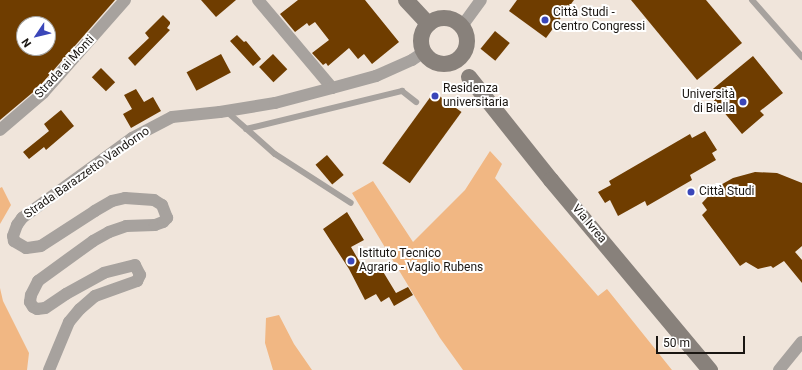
<!DOCTYPE html>
<html>
<head>
<meta charset="utf-8">
<style>
	body { margin:0 }
	#map { position:relative; width:802px; height:370px; overflow:hidden; background:#f0e5db; font-family:Roboto,sans-serif }
	div>[style] { position:absolute }
	.green>* { inset:0; background:#f1b783 }
	.building>* { inset:0; background:#6f3d00; transform-origin:0 0 }
	.service>* { height:6px; margin:-3px; padding:0 3px; transform-origin:3px; border-radius:3px; background:#a7a29e }
	.minor>* { height:12px; margin:-6px; padding:0 6px; transform-origin:6px; border-radius:6px; background:#a7a29e }
	.secondary>* { height:16px; margin:-8px; padding:0 8px; transform-origin:8px; border-radius:8px; background:#88817b }
	.secondary>.ring { margin:-8px; padding:0; box-sizing:content-box; background:none; border:16px solid #88817b; border-radius:50% }
	.dots>* { width:11px; height:11px; translate:-50% -50%; box-sizing:border-box; border:2px solid #fff; border-radius:50% }
	span { translate:-50% -50%; white-space:nowrap; text-align:center; line-height:1.15; -webkit-text-stroke:4px #fff; paint-order:stroke }
	.poi-label { font-size:12px; color:#1a1612 }
	.left { translate:0 -50%; text-align:left }
	.right { translate:-100% -50%; text-align:right }
	.street-label { font-size:12px; color:#1a1612 }
	.north { position:absolute; left:16px; top:16px; width:40px; height:40px; box-sizing:border-box; background:#fff; border:1px solid #a3a2a0; border-radius:50%; rotate:235deg; font-size:11px; font-weight:700; line-height:16px; text-align:center; color:#1a1612 }
	.north::after { content:''; display:block; margin:auto; width:14px; height:18px; background:#3a46b9; clip-path:polygon(50% 0,100% 100%,50% 72%,0 100%) }
	.scale { position:absolute; left:656px; top:336px; width:89px; height:18px; box-sizing:border-box; border:2px solid #1a1612; border-top:0; padding-left:5px; font-size:12px; line-height:14px; white-space:nowrap; color:#1a1612; -webkit-text-stroke:3px #fff; paint-order:stroke }
</style>
</head>
<body>
<div id="map">
	<div class="green">
		<div style="clip-path:polygon(490px 151px,502px 164px,495px 178px,598px 296px,607px 289px,672px 370px,463px 370px,440px 338px,352px 193px,373px 181px,413px 242px,465px 190px)"></div>
		<div style="clip-path:polygon(2px 187px,11px 205px,0 224px,0 188px)"></div>
		<div style="clip-path:polygon(0 288px,3px 301px,29px 353px,27px 370px,0 370px)"></div>
		<div style="clip-path:polygon(279px 315px,294px 344px,312px 370px,273px 370px,265px 343px,266px 318px)"></div>
	</div>
	<div class="building">
		<div style="clip-path:polygon(evenodd,0 0,115px 0,38px 88px,0 120px,0 0,24px 24px,48px 24px,48px 48px,24px 48px,24px 24px)"></div>
		<div style="clip-path:polygon(201px 0,236px 0,216px 17px)"></div>
		<div style="clip-path:polygon(298px 0,365px 0,399px 42px,372px 64px,364px 54px,358px 59px,349px 48px,328px 66px,326px 63px,323px 65px,312px 53px,329px 40px,315px 22px,309px 26px,307px 23px,295px 32px,280px 14px)"></div>
		<div style="clip-path:polygon(517px 0,574px 0,546px 38px,509px 11px)"></div>
		<div style="clip-path:polygon(631px 0,706px 0,742px 43px,697px 80px)"></div>
		<div style="clip-path:polygon(163px 15px,170px 22px,170px 24px,167px 28px,170px 30px,135px 66px,128px 58px,149px 38px,145px 33px)"></div>
		<div style="left:495px;top:31px;width:19px;height:23px;rotate:39deg"></div>
		<div style="clip-path:polygon(237px 35px,244px 42px,246px 41px,261px 59px,253px 66px,230px 41px)"></div>
		<div style="left:221px;top:54px;width:21px;height:39px;rotate:62deg"></div>
		<div style="left:273px;top:54px;width:21px;height:19px;rotate:47deg"></div>
		<div style="clip-path:polygon(753px 56px,783px 93px,760px 111px,764px 115px,742px 134px,708px 93px)"></div>
		<div style="left:101px;top:68px;width:20px;height:13px;rotate:45deg"></div>
		<div style="clip-path:polygon(136px 89px,144px 102px,153px 97px,161px 111px,131px 128px,123px 114px,132px 109px,124px 95px)"></div>
		<div style="left:434px;top:92px;width:34px;height:88px;rotate:36deg"></div>
		<div style="clip-path:polygon(61px 110px,74px 126px,46px 150px,44px 147px,29px 159px,23px 152px,49px 131px,44px 124px)"></div>
		<div style="clip-path:polygon(705px 131px,717px 150px,712px 153px,716px 160px,690px 175px,692px 180px,647px 206px,645px 201px,618px 216px,610px 200px,605px 203px,598px 192px,611px 185px,609px 181px,690px 134px,692px 138px)"></div>
		<div style="left:327px;top:155px;width:26px;height:15px;rotate:50deg"></div>
		<div style="clip-path:polygon(755px 172px,777px 173px,802px 183px,802px 246px,795px 252px,802px 260px,802px 283px,784px 261px,773px 268px,771px 266px,758px 269px,746px 262px,740px 266px,702px 215px,707px 210px,702px 203px,717px 187px,733px 178px)"></div>
		<div style="clip-path:polygon(347px 212px,364px 240px,351px 247px,366px 273px,379px 265px,396px 293px,408px 287px,413px 295px,394px 306px,389px 297px,381px 302px,376px 294px,365px 300px,349px 269px,323px 229px)"></div>
	</div>
	<div class="service">
		<div style="left:752px;top:0;width:76px;rotate:48.7deg"></div>
		<div style="left:226px;top:111px;width:65px;rotate:41.3deg"></div>
		<div style="left:275px;top:154px;width:90px;rotate:32.8deg"></div>
		<div style="left:246px;top:129px;width:161px;rotate:-13.7deg"></div>
		<div style="left:402px;top:91px;width:18px;rotate:38deg"></div>
	</div>
	<div class="minor">
		<div style="left:258px;top:0;width:115px;rotate:49.9deg"></div>
		<div style="left:462px;top:26px;width:32px;rotate:-54deg"></div>
		<div style="left:0;top:130px;width:57px;rotate:-40.7deg"></div>
		<div style="left:43px;top:93px;width:124px;rotate:-48.6deg"></div>
		<div style="left:49px;top:370px;width:52px;rotate:-67.4deg"></div>
		<div style="left:69px;top:322px;width:17px;rotate:-50deg"></div>
		<div style="left:80px;top:309px;width:20px;rotate:-41deg"></div>
		<div style="left:95px;top:296px;width:45px;rotate:-19.7deg"></div>
		<div style="left:137px;top:281px;width:7px;rotate:-63deg"></div>
		<div style="left:140px;top:275px;width:11px;rotate:-117deg"></div>
		<div style="left:135px;top:265px;width:32px;rotate:166deg"></div>
		<div style="left:104px;top:273px;width:43px;rotate:151.1deg"></div>
		<div style="left:66px;top:294px;width:25px;rotate:146deg"></div>
		<div style="left:45px;top:308px;width:8px;rotate:173deg"></div>
		<div style="left:37px;top:309px;width:4px;rotate:-153deg"></div>
		<div style="left:33px;top:307px;width:6px;rotate:-121deg"></div>
		<div style="left:30px;top:302px;width:7px;rotate:-82deg"></div>
		<div style="left:31px;top:295px;width:16px;rotate:-63deg"></div>
		<div style="left:38px;top:281px;width:68px;rotate:-36deg"></div>
		<div style="left:93px;top:241px;width:18px;rotate:-29deg"></div>
		<div style="left:109px;top:232px;width:18px;rotate:-19deg"></div>
		<div style="left:126px;top:226px;width:29px;rotate:-2deg"></div>
		<div style="left:155px;top:225px;width:9px;rotate:-21deg"></div>
		<div style="left:163px;top:222px;width:6px;rotate:-45deg"></div>
		<div style="left:167px;top:218px;width:14px;rotate:-111deg"></div>
		<div style="left:162px;top:205px;width:9px;rotate:-148deg"></div>
		<div style="left:154px;top:200px;width:29px;rotate:-176deg"></div>
		<div style="left:125px;top:198px;width:13px;rotate:167deg"></div>
		<div style="left:112px;top:201px;width:20px;rotate:150deg"></div>
		<div style="left:95px;top:211px;width:64px;rotate:147.1deg"></div>
		<div style="left:41px;top:246px;width:15px;rotate:172deg"></div>
		<div style="left:26px;top:248px;width:14px;rotate:-150deg"></div>
		<div style="left:14px;top:241px;width:5px;rotate:-101deg"></div>
		<div style="left:13px;top:236px;width:12px;rotate:-70deg"></div>
		<div style="left:17px;top:225px;width:9px;rotate:-54deg"></div>
		<div style="left:22px;top:218px;width:136px;rotate:-36deg"></div>
		<div style="left:132px;top:138px;width:45px;rotate:-27.7deg"></div>
		<div style="left:172px;top:117px;width:48px;rotate:-5.9deg"></div>
		<div style="left:220px;top:112px;width:56px;rotate:-9.3deg"></div>
		<div style="left:275px;top:103px;width:59px;rotate:-14.7deg"></div>
		<div style="left:332px;top:88px;width:46px;rotate:-15.3deg"></div>
		<div style="left:376px;top:76px;width:39px;rotate:-24deg"></div>
		<div style="left:412px;top:60px;width:14px;rotate:-34deg"></div>
		<div style="left:779px;top:370px;width:36px;rotate:-51deg"></div>
	</div>
	<div class="secondary">
		<div style="left:406px;top:0;width:33px;rotate:47deg"></div>
		<div class="ring" style="left:421px;top:18px;width:30px;height:30px"></div>
		<div style="left:469px;top:77px;width:132px;rotate:51.5deg"></div>
		<div style="left:551px;top:180px;width:248px;rotate:50.1deg"></div>
	</div>
	<div class="dots">
		<div style="left:545px;top:20px;background:#3a46b9"></div>
		<div style="left:435px;top:96px;background:#3a46b9"></div>
		<div style="left:743px;top:102px;background:#3a46b9"></div>
		<div style="left:691px;top:192px;background:#3a46b9"></div>
		<div style="left:351px;top:261px;background:#3a46b9"></div>
	</div>
	<div class="poi-label">
		<span class="left" style="left:553px;top:20px">Città Studi -<br>Centro Congressi</span>
		<span class="left" style="left:443px;top:96px">Residenza<br>universitaria</span>
		<span class="right" style="left:735px;top:102px">Università<br>di Biella</span>
		<span class="left" style="left:699px;top:192px">Città Studi</span>
		<span class="left" style="left:359px;top:261px">Istituto Tecnico<br>Agrario - Vaglio Rubens</span>
	</div>
	<div class="street-label">
		<span style="left:65px;top:67px;rotate:-47deg">Strada ai Monti</span>
		<span style="left:87px;top:173px;rotate:-35deg">Strada Barazzetto Vandorno</span>
		<span style="left:589px;top:224px;rotate:50deg">Via Ivrea</span>
	</div>
	<div class="north">N</div>
	<div class="scale">50 m</div>
</div>
</body>
</html>
